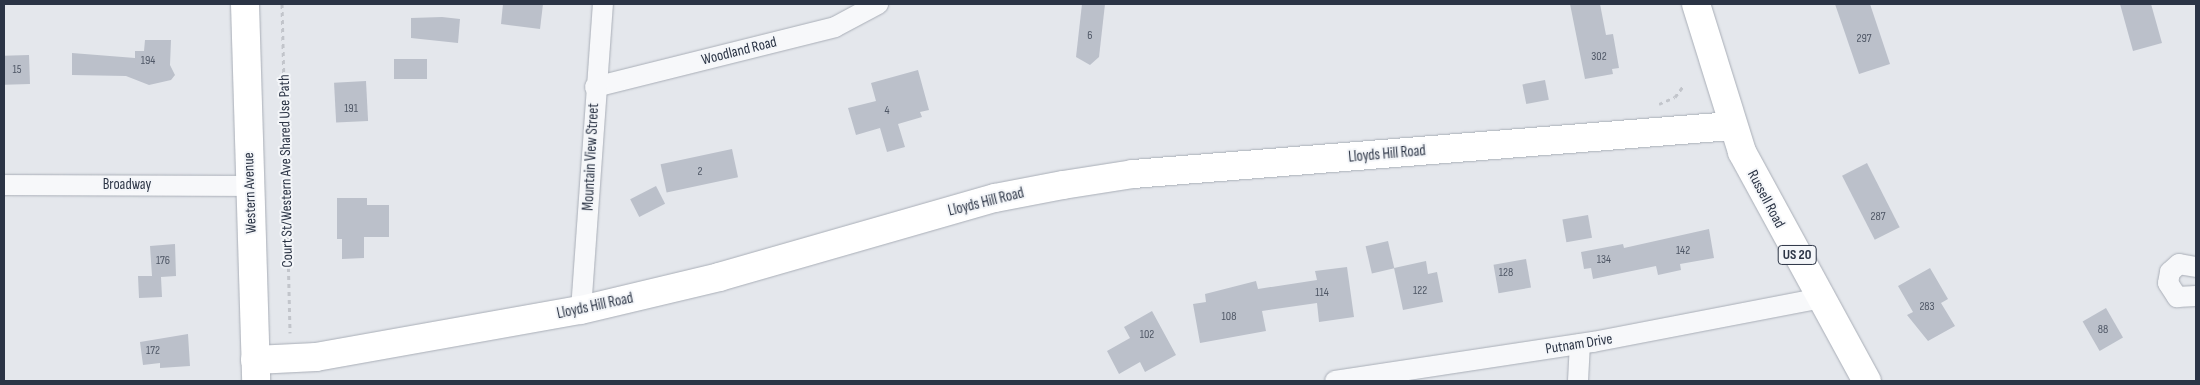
<!DOCTYPE html>
<html>
<head>
<meta charset="utf-8">
<style>
	body { margin:0 }
	#map { position:relative; width:2200px; height:385px; overflow:hidden; background:#e4e7ec; font-family:"Sofia Sans Condensed",sans-serif }
	div>[style] { position:absolute }
	.building>* { inset:0; background:#bbc0ca; transform-origin:0 0 }
	.path>* { height:3px; margin-top:-1.5px; transform-origin:0; background:repeating-linear-gradient(90deg,#c2c5cb 0 4px,transparent 0 8px) }
	.roads { filter:drop-shadow(0 0 1px #a9aeb7) drop-shadow(0 0 1px #a9aeb7) }
	.minor>* { height:20px; margin:-10px; padding:0 10px; transform-origin:10px; border-radius:10px; background:#f7f8fa }
	.secondary>* { height:28px; margin:-14px; padding:0 14px; transform-origin:14px; border-radius:14px; background:#fff }
	.primary>* { height:28px; margin:-14px; padding:0 14px; transform-origin:14px; border-radius:14px; background:#fff }
	span { translate:-50% -50%; white-space:nowrap; text-align:center; line-height:1.15; -webkit-text-stroke:4px #f4f6f9; paint-order:stroke }
	.number-label { font-size:12px; color:#4f5766 }
	.number-label span { -webkit-text-stroke-width:0 }
	.shield-label span { padding:1px 4px; background:#f4f6f9; border:1px solid; border-radius:4px; -webkit-text-stroke-width:0 }
	.shield-label { font-size:14px; color:#2b3445; font-weight:700 }
	.street-label { font-size:15px; color:#2b3445 }
	.frame { position:absolute; inset:0; border:5px solid #2b3445; pointer-events:none }
</style>
</head>
<body>
<div id="map">
	<div class="building">
		<div style="clip-path:polygon(503px 4px,543px 4px,540px 29px,501px 24px)"></div>
		<div style="clip-path:polygon(1082px 4px,1105px 4px,1099px 57px,1090px 65px,1076px 57px)"></div>
		<div style="clip-path:polygon(1570px 4px,1600px 4px,1606px 35px,1613px 34px,1619px 68px,1612px 69px,1613px 74px,1585px 79px)"></div>
		<div style="clip-path:polygon(1835px 4px,1870px 4px,1890px 64px,1859px 74px)"></div>
		<div style="clip-path:polygon(2120px 4px,2151px 4px,2162px 43px,2133px 51px)"></div>
		<div style="clip-path:polygon(442px 17px,460px 19px,458px 43px,411px 38px,411px 18px)"></div>
		<div style="clip-path:polygon(145px 40px,171px 40px,170px 65px,175px 75px,171px 80px,149px 85px,126px 76px,72px 75px,72px 53px,135px 58px,135px 51px,144px 51px)"></div>
		<div style="left:29px;top:55px;width:29px;height:25px;rotate:88deg"></div>
		<div style="left:394px;top:59px;width:33px;height:20px"></div>
		<div style="clip-path:polygon(918px 70px,929px 110px,920px 112px,922px 117px,898px 124px,905px 147px,887px 152px,880px 128px,856px 135px,848px 108px,876px 101px,871px 83px)"></div>
		<div style="left:1545px;top:80px;width:20px;height:23px;rotate:79deg"></div>
		<div style="left:366px;top:81px;width:40px;height:32px;rotate:87deg"></div>
		<div style="left:732px;top:149px;width:29px;height:73px;rotate:78deg"></div>
		<div style="left:1867px;top:163px;width:72px;height:28px;rotate:63deg"></div>
		<div style="left:656px;top:186px;width:20px;height:29px;rotate:63deg"></div>
		<div style="clip-path:polygon(337px 198px,367px 198px,367px 205px,389px 205px,389px 237px,364px 237px,364px 258px,342px 259px,342px 239px,337px 239px)"></div>
		<div style="left:1588px;top:215px;width:23px;height:26px;rotate:80deg"></div>
		<div style="clip-path:polygon(1709px 229px,1714px 258px,1680px 264px,1681px 270px,1658px 275px,1656px 266px,1593px 279px,1591px 268px,1584px 269px,1581px 252px,1623px 244px,1624px 248px)"></div>
		<div style="left:1388px;top:241px;width:28px;height:23px;rotate:77deg"></div>
		<div style="clip-path:polygon(175px 244px,176px 276px,161px 277px,162px 297px,139px 298px,138px 276px,152px 276px,150px 246px)"></div>
		<div style="left:1526px;top:259px;width:29px;height:33px;rotate:80deg"></div>
		<div style="clip-path:polygon(1426px 261px,1428px 274px,1437px 272px,1443px 302px,1403px 310px,1394px 268px)"></div>
		<div style="clip-path:polygon(1347px 267px,1354px 317px,1319px 322px,1317px 303px,1262px 311px,1266px 331px,1200px 343px,1193px 304px,1206px 302px,1205px 294px,1256px 281px,1258px 289px,1317px 280px,1315px 271px)"></div>
		<div style="clip-path:polygon(1930px 268px,1948px 299px,1941px 303px,1955px 326px,1928px 341px,1907px 315px,1913px 312px,1898px 286px)"></div>
		<div style="left:2106px;top:308px;width:34px;height:27px;rotate:60deg"></div>
		<div style="clip-path:polygon(1152px 311px,1176px 355px,1145px 372px,1140px 362px,1119px 374px,1107px 351px,1130px 338px,1124px 327px)"></div>
		<div style="clip-path:polygon(188px 334px,190px 366px,160px 368px,160px 363px,143px 365px,140px 342px)"></div>
	</div>
	<div class="path">
		<div style="left:282px;top:4px;width:329px;rotate:88.6deg"></div>
		<div style="left:1659px;top:104px;width:17px;rotate:-24deg"></div>
		<div style="left:1675px;top:97px;width:15px;rotate:-53deg"></div>
	</div>
	<div class="roads">
		<div class="minor">
			<div style="left:595px;top:87px;width:247px;rotate:-14deg"></div>
			<div style="left:835px;top:27px;width:49px;rotate:-28.1deg"></div>
			<div style="left:4px;top:185px;width:246px;rotate:0.2deg"></div>
			<div style="left:2196px;top:267px;width:17px;rotate:-170deg"></div>
			<div style="left:2179px;top:264px;width:12px;rotate:138deg"></div>
			<div style="left:2170px;top:272px;width:11px;rotate:100deg"></div>
			<div style="left:2168px;top:283px;width:17px;rotate:57deg"></div>
			<div style="left:2177px;top:297px;width:19px;rotate:-3deg"></div>
			<div style="left:581px;top:310px;width:307px;rotate:-85.9deg"></div>
			<div style="left:1335px;top:381px;width:261px;rotate:-8.6deg"></div>
			<div style="left:1593px;top:342px;width:232px;rotate:-10.9deg"></div>
			<div style="left:1578px;top:381px;width:37px;rotate:-87deg"></div>
		</div>
		<div class="secondary">
			<div style="left:245px;top:4px;width:377px;rotate:88.3deg"></div>
			<div style="left:255px;top:360px;width:61px;rotate:-2.8deg"></div>
			<div style="left:316px;top:357px;width:269px;rotate:-10.1deg"></div>
			<div style="left:581px;top:310px;width:142px;rotate:-13.4deg"></div>
			<div style="left:719px;top:277px;width:287px;rotate:-16deg"></div>
			<div style="left:995px;top:198px;width:69px;rotate:-10.8deg"></div>
			<div style="left:1063px;top:185px;width:71px;rotate:-8.9deg"></div>
			<div style="left:1133px;top:174px;width:600px;rotate:-4.59deg"></div>
		</div>
		<div class="primary">
			<div style="left:1696px;top:4px;width:155px;rotate:72.7deg"></div>
			<div style="left:1742px;top:152px;width:261px;rotate:61.4deg"></div>
		</div>
	</div>
	<div class="number-label">
		<span style="left:1090px;top:36px">6</span>
		<span style="left:1864px;top:39px">297</span>
		<span style="left:1599px;top:57px">302</span>
		<span style="left:148px;top:61px">194</span>
		<span style="left:17px;top:70px">15</span>
		<span style="left:351px;top:109px">191</span>
		<span style="left:887px;top:111px">4</span>
		<span style="left:700px;top:172px">2</span>
		<span style="left:1878px;top:217px">287</span>
		<span style="left:1683px;top:251px">142</span>
		<span style="left:1604px;top:260px">134</span>
		<span style="left:163px;top:261px">176</span>
		<span style="left:1506px;top:273px">128</span>
		<span style="left:1420px;top:291px">122</span>
		<span style="left:1322px;top:293px">114</span>
		<span style="left:1927px;top:307px">283</span>
		<span style="left:1229px;top:317px">108</span>
		<span style="left:2103px;top:330px">88</span>
		<span style="left:1147px;top:335px">102</span>
		<span style="left:153px;top:351px">172</span>
	</div>
	<div class="shield-label">
		<span style="left:1797px;top:255px">US 20</span>
	</div>
	<div class="street-label">
		<span style="left:739px;top:51px;rotate:-14deg">Woodland Road</span>
		<span style="left:1387px;top:154px;rotate:-5deg">Lloyds Hill Road</span>
		<span style="left:591px;top:157px;rotate:-87deg">Mountain View Street</span>
		<span style="left:286px;top:171px;rotate:-91deg">Court St/Western Ave Shared Use Path</span>
		<span style="left:127px;top:185px">Broadway</span>
		<span style="left:250px;top:193px;rotate:-92deg">Western Avenue</span>
		<span style="left:1766px;top:199px;rotate:62deg">Russell Road</span>
		<span style="left:986px;top:202px;rotate:-14deg">Lloyds Hill Road</span>
		<span style="left:595px;top:306px;rotate:-12deg">Lloyds Hill Road</span>
		<span style="left:1579px;top:344px;rotate:-9deg">Putnam Drive</span>
	</div>
	<div class="frame"></div>
</div>
</body>
</html>
